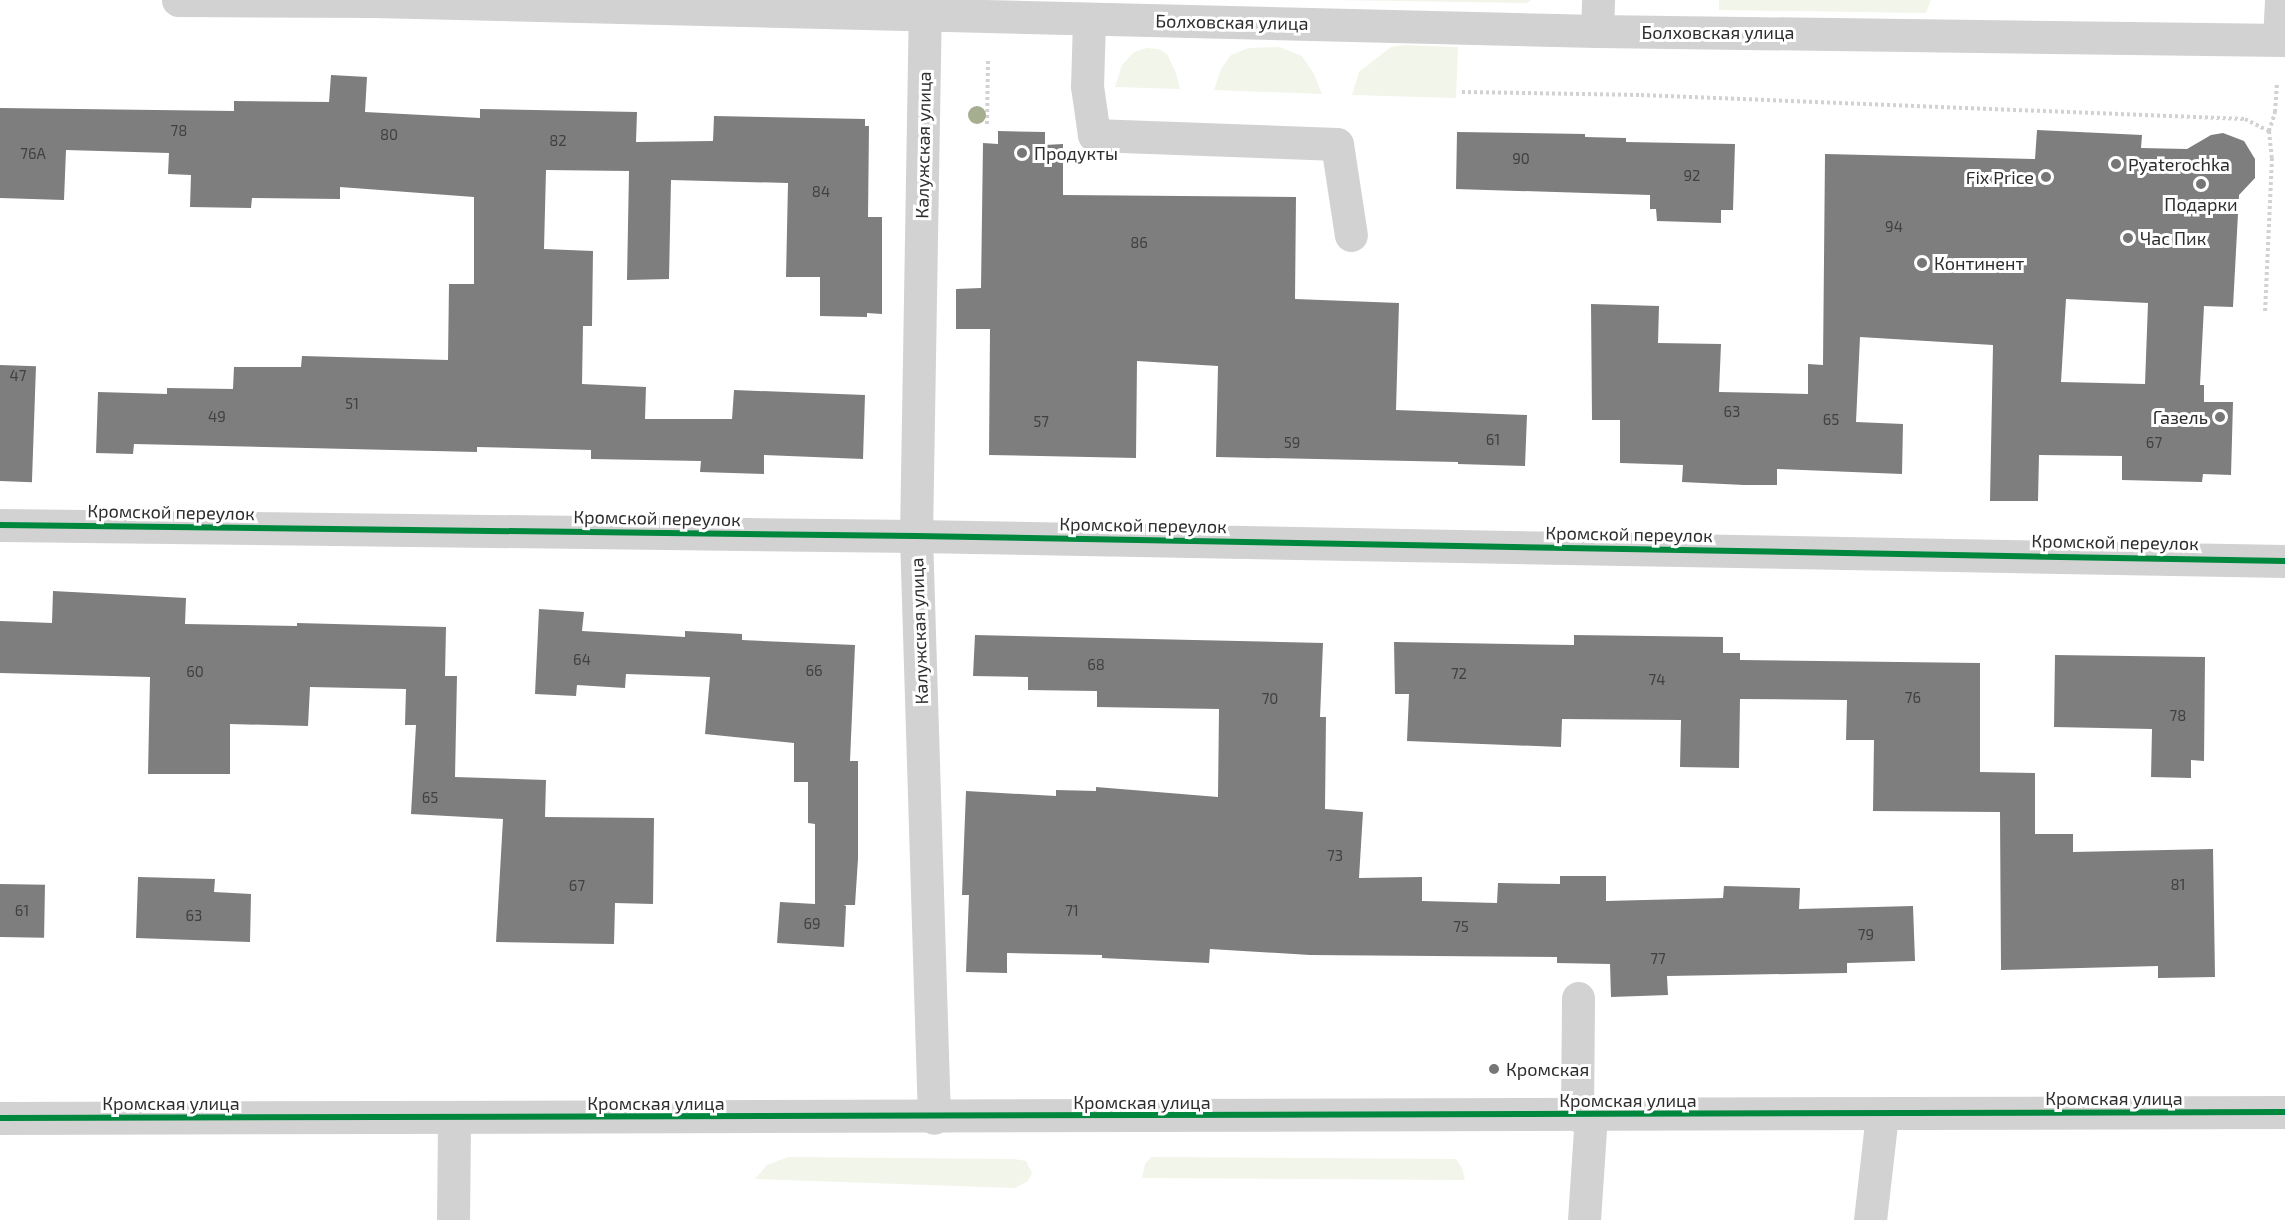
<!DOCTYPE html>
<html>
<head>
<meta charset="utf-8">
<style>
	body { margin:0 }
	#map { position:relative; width:2285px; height:1220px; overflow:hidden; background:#fff; font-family:"Exo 2",sans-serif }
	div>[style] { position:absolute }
	.green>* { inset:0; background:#f2f5ea }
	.building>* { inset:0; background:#7e7e7e; transform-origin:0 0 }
	.path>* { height:4px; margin-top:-2px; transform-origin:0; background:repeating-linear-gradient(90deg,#d2d2d2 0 3px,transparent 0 6px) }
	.minor>* { height:33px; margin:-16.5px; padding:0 16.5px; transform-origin:16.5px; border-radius:16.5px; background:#d2d2d2 }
	.cycleway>* { height:6px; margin:-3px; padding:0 3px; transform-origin:3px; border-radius:3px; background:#00873e }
	.trees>* { width:18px; height:18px; margin:-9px; border-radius:50%; background:#a6ae90 }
	.dots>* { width:16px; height:16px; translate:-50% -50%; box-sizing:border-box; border:3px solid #fff; border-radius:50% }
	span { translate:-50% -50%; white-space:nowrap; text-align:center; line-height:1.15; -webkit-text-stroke:6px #fff; paint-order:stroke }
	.number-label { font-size:15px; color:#414141 }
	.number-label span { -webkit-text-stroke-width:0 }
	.street-label { font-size:18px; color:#2d2d2d }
	.poi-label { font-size:18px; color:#2d2d2d }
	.left { translate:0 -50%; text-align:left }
	.right { translate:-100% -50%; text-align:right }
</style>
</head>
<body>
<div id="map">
	<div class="green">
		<div style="clip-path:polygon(1334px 0,1531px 0,1527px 3px)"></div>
		<div style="clip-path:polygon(1719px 0,1931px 0,1926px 13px,1719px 10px)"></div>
		<div style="clip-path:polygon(1404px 45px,1458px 47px,1456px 98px,1352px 95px,1359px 72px,1391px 47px)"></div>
		<div style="clip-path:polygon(1279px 47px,1302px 56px,1314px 74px,1322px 94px,1214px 90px,1221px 69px,1231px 55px,1248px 48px)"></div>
		<div style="clip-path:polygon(1147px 48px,1159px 49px,1167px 54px,1176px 73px,1180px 89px,1115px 87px,1122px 65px,1134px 52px)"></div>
		<div style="clip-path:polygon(788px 1157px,1014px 1159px,1026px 1161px,1032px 1173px,1028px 1181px,1015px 1188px,755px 1179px,767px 1165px)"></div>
		<div style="clip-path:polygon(1151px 1157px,1456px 1159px,1462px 1168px,1465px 1180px,1142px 1178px,1145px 1164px)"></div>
	</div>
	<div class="building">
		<div style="clip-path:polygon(331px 75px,367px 77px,365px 112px,480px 118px,480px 109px,637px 112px,636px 142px,713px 141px,714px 116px,865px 119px,865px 126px,869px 126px,868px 217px,882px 217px,882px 314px,867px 313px,867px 317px,820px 316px,820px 277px,786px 277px,788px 183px,671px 180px,669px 279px,627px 280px,629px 171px,546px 170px,544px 249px,593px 251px,592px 326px,583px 326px,582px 384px,646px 387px,645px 419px,732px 419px,734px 390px,865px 395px,863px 459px,764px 455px,764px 474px,700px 472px,701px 461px,591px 459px,591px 450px,477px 447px,477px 452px,134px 444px,133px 454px,96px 453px,98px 392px,167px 394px,167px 388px,233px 389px,234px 367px,301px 367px,302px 356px,448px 360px,449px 284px,474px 284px,474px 197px,340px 187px,340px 199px,252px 198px,251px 208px,190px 207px,191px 175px,168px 174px,169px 153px,66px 150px,64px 200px,0 198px,0 108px,234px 111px,234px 101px,329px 102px)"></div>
		<div style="clip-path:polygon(evenodd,2037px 130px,2142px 135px,2141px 148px,2187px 149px,2211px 135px,2223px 133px,2244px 141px,2255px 159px,2255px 178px,2239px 195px,2233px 307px,2204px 306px,2200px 385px,2204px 385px,2204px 402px,2233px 402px,2231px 475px,2203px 474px,2202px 482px,2122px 480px,2122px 456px,2039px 455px,2038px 501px,1990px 501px,1993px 345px,1860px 337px,1856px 422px,1903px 424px,1902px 474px,1777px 469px,1777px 485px,1744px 485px,1682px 482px,1683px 465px,1620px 463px,1620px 420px,1592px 420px,1591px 304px,1659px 306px,1658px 343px,1721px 344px,1719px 392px,1808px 394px,1808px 364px,1823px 365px,1825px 154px,2035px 159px,2037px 130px,2066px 299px,2148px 303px,2145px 384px,2061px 382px,2066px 299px)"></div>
		<div style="clip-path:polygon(998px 131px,1045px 132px,1045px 145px,1063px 144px,1063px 195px,1296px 197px,1295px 299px,1399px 303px,1396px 410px,1527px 415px,1525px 466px,1458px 464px,1458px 462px,1216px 457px,1218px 366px,1137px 361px,1136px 458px,989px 455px,990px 329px,956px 329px,956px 289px,981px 288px,983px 143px,998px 144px)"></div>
		<div style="clip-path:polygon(1457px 132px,1585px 134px,1585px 137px,1626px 138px,1626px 142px,1735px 144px,1733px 210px,1721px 210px,1721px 223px,1657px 221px,1656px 209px,1650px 209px,1650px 195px,1456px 189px)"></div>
		<div style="left:0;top:365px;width:36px;height:116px;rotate:2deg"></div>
		<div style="clip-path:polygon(53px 591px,186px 598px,185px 624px,297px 626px,297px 623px,446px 627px,445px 676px,457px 676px,455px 777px,546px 780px,545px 817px,654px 818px,653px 904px,615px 903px,614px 944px,496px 942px,503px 819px,411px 814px,416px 725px,405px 725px,406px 689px,310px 687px,308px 726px,230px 724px,230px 774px,148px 774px,150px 677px,0 673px,0 621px,52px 623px)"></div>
		<div style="clip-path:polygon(539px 609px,584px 612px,582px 631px,685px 637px,685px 631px,742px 634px,742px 640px,855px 645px,850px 761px,858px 761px,858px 859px,855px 905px,844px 905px,846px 906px,844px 947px,777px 943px,780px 902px,815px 904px,815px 824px,808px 823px,808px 782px,794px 782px,794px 743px,705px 734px,710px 677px,626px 674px,625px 688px,577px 685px,576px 696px,535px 694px)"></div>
		<div style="clip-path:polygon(975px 635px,1323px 643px,1320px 717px,1326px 717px,1325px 809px,1363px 812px,1359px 878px,1422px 877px,1422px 901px,1497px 903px,1498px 883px,1560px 884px,1560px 876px,1606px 876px,1606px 901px,1723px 898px,1724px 886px,1800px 888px,1799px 909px,1913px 906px,1915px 961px,1847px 963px,1847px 973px,1667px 976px,1668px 995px,1611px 997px,1610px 964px,1557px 963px,1557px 957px,1310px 955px,1210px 949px,1209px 963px,1102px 958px,1102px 955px,1007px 953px,1007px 973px,966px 972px,969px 895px,962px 895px,966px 791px,1056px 796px,1056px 790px,1096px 791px,1096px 787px,1218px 797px,1219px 709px,1097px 707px,1097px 691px,1028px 690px,1028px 677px,973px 676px)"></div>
		<div style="clip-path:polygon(1574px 635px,1723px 637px,1723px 653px,1740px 653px,1740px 660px,1980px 663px,1980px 772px,2035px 773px,2035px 834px,2073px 834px,2073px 852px,2213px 849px,2215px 977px,2158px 978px,2158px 966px,2001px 970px,2000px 812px,1873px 811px,1874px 740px,1846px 740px,1847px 700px,1740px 699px,1739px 768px,1680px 767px,1681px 720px,1562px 719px,1561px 747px,1407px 741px,1409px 694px,1395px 694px,1394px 642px,1574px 645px)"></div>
		<div style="clip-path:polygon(2055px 655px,2205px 657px,2204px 761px,2191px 760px,2191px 778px,2151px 777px,2152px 729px,2054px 727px)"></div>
		<div style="clip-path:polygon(138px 877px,215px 879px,214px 892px,251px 894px,250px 942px,136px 938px)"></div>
		<div style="left:0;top:884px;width:45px;height:53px;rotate:1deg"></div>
	</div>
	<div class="path">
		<div style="left:1462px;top:92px;width:179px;rotate:1deg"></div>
		<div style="left:1641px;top:95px;width:604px;rotate:2.28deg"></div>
		<div style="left:2245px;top:119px;width:27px;rotate:27deg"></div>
		<div style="left:2269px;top:131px;width:27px;rotate:84deg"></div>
		<div style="left:2272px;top:158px;width:154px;rotate:92.6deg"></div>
		<div style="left:987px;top:124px;width:66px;rotate:-89.1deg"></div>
		<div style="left:2269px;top:131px;width:20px;rotate:-72deg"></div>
		<div style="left:2275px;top:112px;width:30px;rotate:-86deg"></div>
	</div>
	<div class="minor">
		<div style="left:178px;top:0;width:196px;rotate:0.3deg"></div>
		<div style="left:374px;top:1px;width:1223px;rotate:1.41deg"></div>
		<div style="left:1597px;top:31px;width:688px;rotate:0.75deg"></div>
		<div style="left:925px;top:0;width:536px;rotate:90.96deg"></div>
		<div style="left:916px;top:536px;width:582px;rotate:88.23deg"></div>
		<div style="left:1089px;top:20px;width:66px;rotate:91.7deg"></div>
		<div style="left:1087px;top:86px;width:49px;rotate:81.9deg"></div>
		<div style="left:1094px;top:135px;width:243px;rotate:2.1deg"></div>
		<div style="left:1337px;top:144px;width:92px;rotate:81.3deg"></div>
		<div style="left:1597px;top:31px;width:31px;rotate:-88deg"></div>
		<div style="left:2279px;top:39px;width:39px;rotate:-87deg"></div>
		<div style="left:0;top:525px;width:916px;rotate:0.69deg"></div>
		<div style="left:916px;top:536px;width:1369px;rotate:1.05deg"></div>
		<div style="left:1577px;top:1115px;width:117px;rotate:-89.5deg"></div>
		<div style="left:0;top:1118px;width:2285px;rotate:-0.15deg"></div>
		<div style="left:453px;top:1220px;width:102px;rotate:-89.4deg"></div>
		<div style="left:1584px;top:1220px;width:105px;rotate:-86.2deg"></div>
		<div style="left:1870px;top:1220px;width:107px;rotate:-83.5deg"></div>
	</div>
	<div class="cycleway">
		<div style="left:0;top:525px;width:916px;rotate:0.69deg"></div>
		<div style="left:916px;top:536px;width:1369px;rotate:1.05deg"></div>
		<div style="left:0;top:1118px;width:2285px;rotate:-0.15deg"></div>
	</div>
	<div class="trees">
		<div style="left:977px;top:115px"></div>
	</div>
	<div class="dots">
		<div style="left:1022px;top:153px;background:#767676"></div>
		<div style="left:2116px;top:164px;background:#767676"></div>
		<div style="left:2046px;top:177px;background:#767676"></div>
		<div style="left:2201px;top:184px;background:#767676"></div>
		<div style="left:2128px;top:238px;background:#767676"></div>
		<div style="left:1922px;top:263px;background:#767676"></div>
		<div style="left:2220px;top:417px;background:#767676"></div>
		<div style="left:1494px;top:1069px;background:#767676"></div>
	</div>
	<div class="number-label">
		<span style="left:179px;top:131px">78</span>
		<span style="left:389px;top:135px">80</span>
		<span style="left:558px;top:141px">82</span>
		<span style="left:33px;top:154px">76А</span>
		<span style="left:1521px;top:159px">90</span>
		<span style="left:1692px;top:176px">92</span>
		<span style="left:821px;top:192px">84</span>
		<span style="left:1894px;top:227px">94</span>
		<span style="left:1139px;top:243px">86</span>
		<span style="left:18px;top:376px">47</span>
		<span style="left:352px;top:404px">51</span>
		<span style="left:1732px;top:412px">63</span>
		<span style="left:217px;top:417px">49</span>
		<span style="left:1831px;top:420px">65</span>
		<span style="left:1041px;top:422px">57</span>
		<span style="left:1493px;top:440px">61</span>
		<span style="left:1292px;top:443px">59</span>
		<span style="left:2154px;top:443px">67</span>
		<span style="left:582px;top:660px">64</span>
		<span style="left:1096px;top:665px">68</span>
		<span style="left:814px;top:671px">66</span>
		<span style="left:195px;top:672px">60</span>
		<span style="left:1459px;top:674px">72</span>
		<span style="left:1657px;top:680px">74</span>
		<span style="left:1913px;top:698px">76</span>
		<span style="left:1270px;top:699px">70</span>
		<span style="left:2178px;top:716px">78</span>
		<span style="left:430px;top:798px">65</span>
		<span style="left:1335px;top:856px">73</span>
		<span style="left:2178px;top:885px">81</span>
		<span style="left:577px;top:886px">67</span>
		<span style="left:22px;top:911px">61</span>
		<span style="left:1072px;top:911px">71</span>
		<span style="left:194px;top:916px">63</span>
		<span style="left:812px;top:924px">69</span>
		<span style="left:1461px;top:927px">75</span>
		<span style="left:1866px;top:935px">79</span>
		<span style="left:1658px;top:959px">77</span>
	</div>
	<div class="street-label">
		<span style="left:1232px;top:22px;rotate:1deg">Болховская улица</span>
		<span style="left:1718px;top:32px">Болховская улица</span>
		<span style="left:923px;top:145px;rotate:-89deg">Калужская улица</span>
		<span style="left:171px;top:512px;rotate:1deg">Кромской переулок</span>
		<span style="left:657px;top:518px;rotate:1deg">Кромской переулок</span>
		<span style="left:1143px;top:525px;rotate:1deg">Кромской переулок</span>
		<span style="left:1629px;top:534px;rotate:1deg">Кромской переулок</span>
		<span style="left:2115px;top:542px;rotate:1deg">Кромской переулок</span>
		<span style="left:919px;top:631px;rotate:-92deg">Калужская улица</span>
		<span style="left:2114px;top:1098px">Кромская улица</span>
		<span style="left:1628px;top:1100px">Кромская улица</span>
		<span style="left:1142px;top:1102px">Кромская улица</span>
		<span style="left:171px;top:1103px">Кромская улица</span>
		<span style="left:656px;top:1103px">Кромская улица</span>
	</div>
	<div class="poi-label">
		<span class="left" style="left:1034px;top:153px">Продукты</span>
		<span class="left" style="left:2128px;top:164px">Pyaterochka</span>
		<span class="right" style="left:2034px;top:177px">Fix Price</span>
		<span style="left:2201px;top:204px">Подарки</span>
		<span class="left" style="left:2140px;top:238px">Час Пик</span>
		<span class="left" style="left:1934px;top:263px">Континент</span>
		<span class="right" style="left:2208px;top:417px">Газель</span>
		<span class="left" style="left:1506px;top:1069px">Кромская</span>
	</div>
</div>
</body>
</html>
